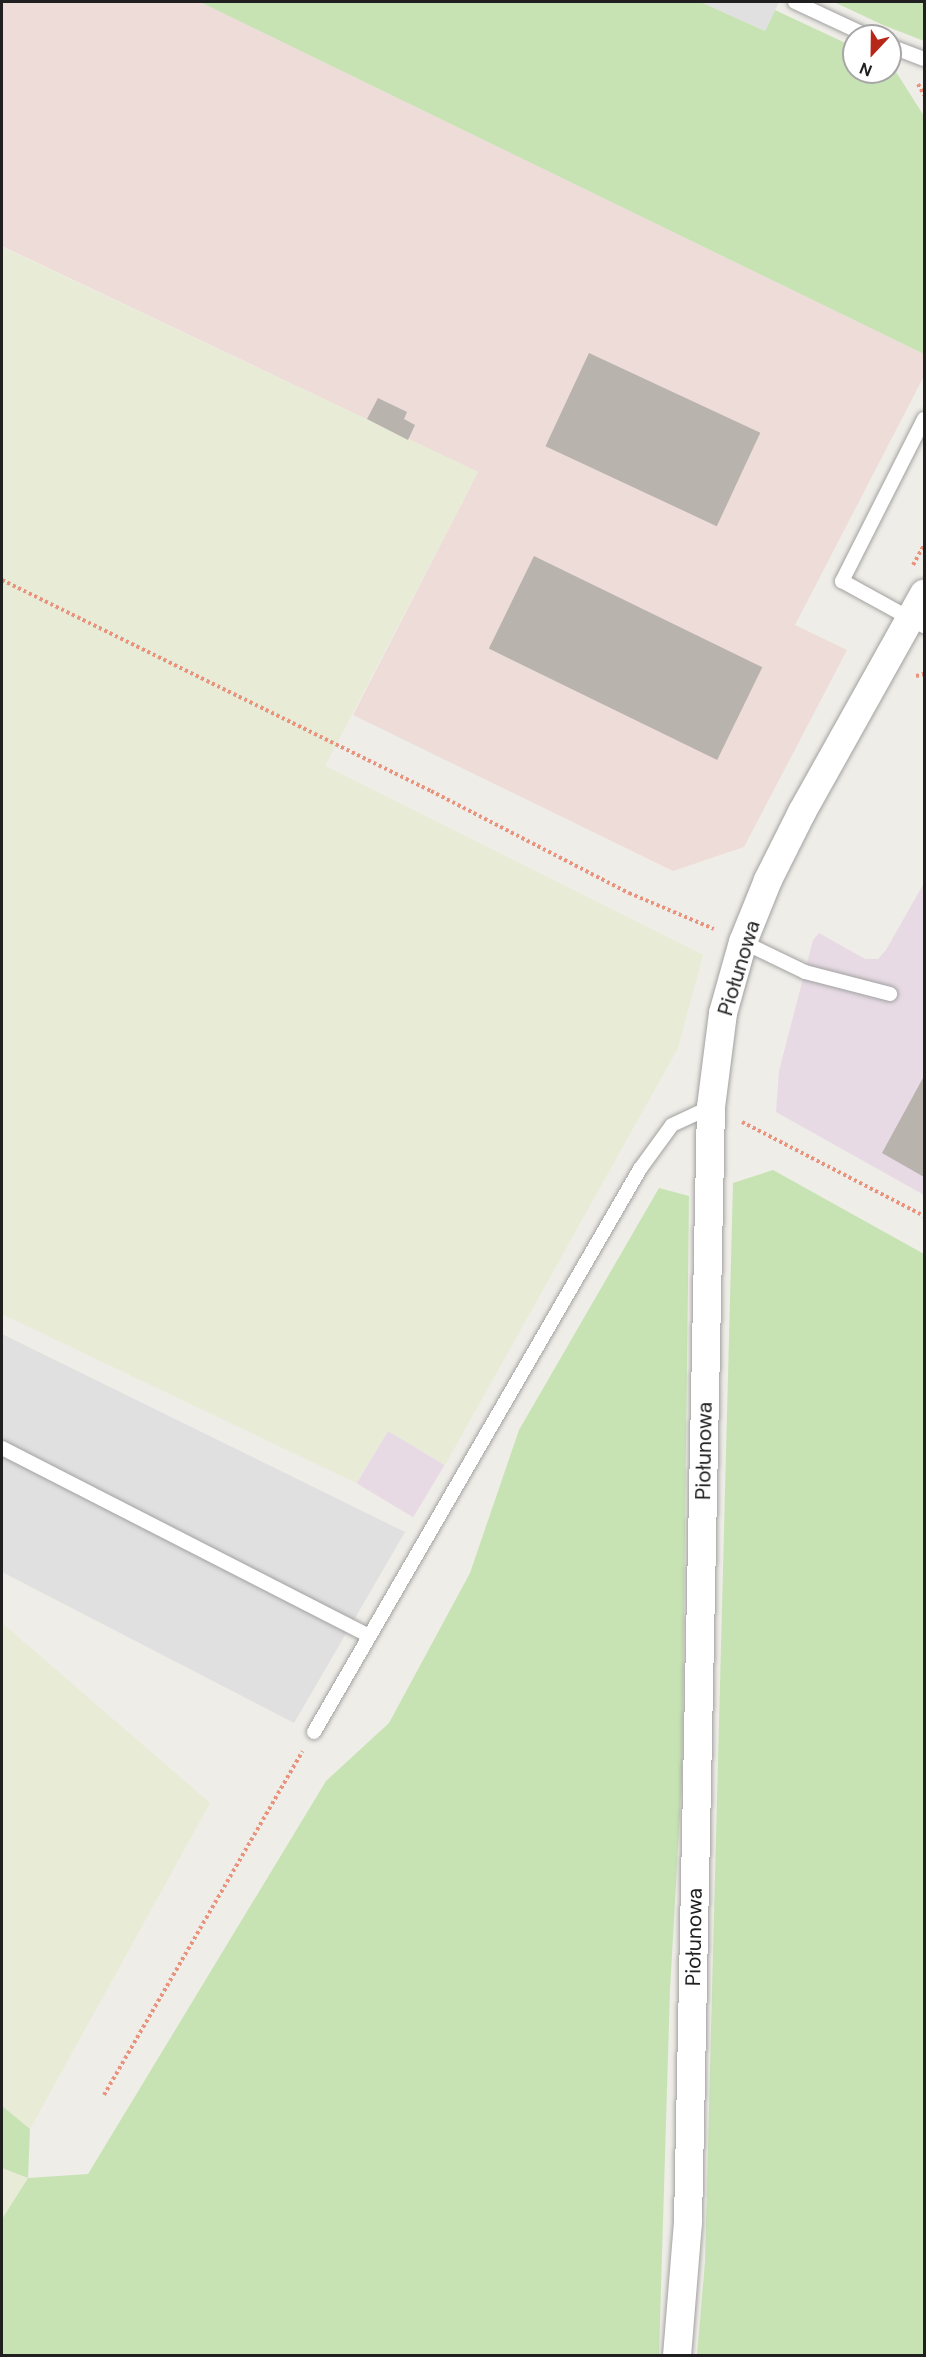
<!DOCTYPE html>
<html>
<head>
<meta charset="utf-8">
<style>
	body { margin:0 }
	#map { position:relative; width:926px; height:2357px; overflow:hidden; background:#efede7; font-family:"DM Sans",sans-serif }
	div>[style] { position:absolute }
	.commercial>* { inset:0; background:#eedcd9 }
	.industrial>* { inset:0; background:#e7dae4; transform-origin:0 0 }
	.farmland>* { inset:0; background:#e8ebd5 }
	.grass>* { inset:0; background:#c7e3b4 }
	.parking>* { inset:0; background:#e0e0e0 }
	.building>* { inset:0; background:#b8b3ad; transform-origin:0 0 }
	.path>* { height:4px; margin-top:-2px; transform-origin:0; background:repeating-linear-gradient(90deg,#e9937e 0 3px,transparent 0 6px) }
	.roads { filter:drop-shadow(0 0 2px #a1a1a1) drop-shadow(0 0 2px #a1a1a1) }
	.service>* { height:14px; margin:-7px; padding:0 7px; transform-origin:7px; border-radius:7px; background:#fff }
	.minor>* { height:28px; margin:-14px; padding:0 14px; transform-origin:14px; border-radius:14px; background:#fff }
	span { translate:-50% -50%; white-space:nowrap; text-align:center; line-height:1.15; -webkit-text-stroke:6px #fff; paint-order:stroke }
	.street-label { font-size:21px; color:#202020 }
	.frame { position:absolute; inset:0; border:3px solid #202020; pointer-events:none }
	.north { position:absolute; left:842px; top:24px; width:60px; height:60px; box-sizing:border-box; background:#fff; border:2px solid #a6a6a6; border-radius:50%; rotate:202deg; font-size:16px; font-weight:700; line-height:24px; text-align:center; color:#202020 }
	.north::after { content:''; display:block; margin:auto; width:21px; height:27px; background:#b72719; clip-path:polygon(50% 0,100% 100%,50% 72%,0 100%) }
</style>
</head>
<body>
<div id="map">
	<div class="commercial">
		<div style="clip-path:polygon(2px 2px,200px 2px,924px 354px,924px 376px,795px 625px,847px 650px,744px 847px,673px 871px,353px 715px,478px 472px,2px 246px)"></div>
	</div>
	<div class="industrial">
		<div style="clip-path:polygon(924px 883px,924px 1195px,776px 1112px,779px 1071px,813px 940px,819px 933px,865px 959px,878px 959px,886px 950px)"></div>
		<div style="left:388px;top:1431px;width:66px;height:61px;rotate:31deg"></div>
	</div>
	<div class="farmland">
		<div style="clip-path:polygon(2px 247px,478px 472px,325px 766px,703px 955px,678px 1048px,445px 1465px,388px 1431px,356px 1483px,2px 1314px)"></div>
		<div style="clip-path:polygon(2px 1623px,210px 1803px,30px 2129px,2px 2106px)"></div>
		<div style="clip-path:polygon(2px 2168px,28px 2178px,2px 2219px)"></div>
	</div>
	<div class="grass">
		<div style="clip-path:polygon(200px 2px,701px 2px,765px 31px,775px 10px,854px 47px,854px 72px,890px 72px,891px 64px,924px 116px,924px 354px)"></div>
		<div style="clip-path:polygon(834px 2px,924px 2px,924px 41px,883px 25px)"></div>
		<div style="clip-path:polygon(773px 1170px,924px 1254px,924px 2355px,697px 2355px,705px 2262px,733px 1183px)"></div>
		<div style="clip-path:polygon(659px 1188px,689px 1196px,682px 1779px,670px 1990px,659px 2355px,2px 2355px,2px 2219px,28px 2178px,2px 2168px,2px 2106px,30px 2129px,28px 2178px,88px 2174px,326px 1781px,389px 1723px,470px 1573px,519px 1430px)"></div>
	</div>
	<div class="parking">
		<div style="clip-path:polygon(701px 2px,779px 2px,765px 31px)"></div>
		<div style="clip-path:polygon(2px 1334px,405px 1532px,294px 1723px,2px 1572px)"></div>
	</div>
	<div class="building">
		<div style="left:589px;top:353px;width:189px;height:103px;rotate:25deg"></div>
		<div style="clip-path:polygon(378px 398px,407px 412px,404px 419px,415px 425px,408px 440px,367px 419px)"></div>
		<div style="left:534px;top:556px;width:254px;height:103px;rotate:26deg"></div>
		<div style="clip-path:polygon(924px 1076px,924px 1177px,882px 1153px)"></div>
	</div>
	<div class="path">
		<div style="left:918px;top:84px;width:13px;rotate:61deg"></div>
		<div style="left:913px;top:565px;width:23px;rotate:-61deg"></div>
		<div style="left:2px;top:580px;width:478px;rotate:26.2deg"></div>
		<div style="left:431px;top:791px;width:223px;rotate:27.3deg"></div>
		<div style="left:629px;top:893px;width:92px;rotate:23deg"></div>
		<div style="left:916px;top:676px;width:8px;rotate:-14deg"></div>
		<div style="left:742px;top:1122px;width:205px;rotate:27.3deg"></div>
		<div style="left:104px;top:2095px;width:397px;rotate:-60deg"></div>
	</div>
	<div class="roads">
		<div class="service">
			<div style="left:795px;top:2px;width:81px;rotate:25deg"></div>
			<div style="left:890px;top:46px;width:36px;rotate:21deg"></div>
			<div style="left:924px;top:419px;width:182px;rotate:116.8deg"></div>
			<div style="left:842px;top:581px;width:94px;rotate:28.8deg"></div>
			<div style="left:743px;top:942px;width:69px;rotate:25.8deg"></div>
			<div style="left:805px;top:972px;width:88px;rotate:14.5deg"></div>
			<div style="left:2px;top:1448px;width:412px;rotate:27.1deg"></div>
			<div style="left:314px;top:1732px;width:651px;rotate:-59.93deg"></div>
			<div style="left:640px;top:1169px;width:54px;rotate:-54deg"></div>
			<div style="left:672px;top:1125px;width:43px;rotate:-24.8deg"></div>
		</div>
		<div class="minor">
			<div style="left:677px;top:2356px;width:134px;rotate:-85.3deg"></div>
			<div style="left:688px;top:2222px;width:1115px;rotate:-88.82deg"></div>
			<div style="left:711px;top:1107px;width:95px;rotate:-82.7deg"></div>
			<div style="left:723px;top:1013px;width:74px;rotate:-74.3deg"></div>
			<div style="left:743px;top:942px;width:67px;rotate:-68deg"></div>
			<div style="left:768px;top:880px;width:76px;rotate:-63.4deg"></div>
			<div style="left:802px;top:812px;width:250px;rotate:-60.8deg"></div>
		</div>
	</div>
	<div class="street-label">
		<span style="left:739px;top:968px;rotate:-73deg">Piołunowa</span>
		<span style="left:704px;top:1451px;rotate:-89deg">Piołunowa</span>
		<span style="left:694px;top:1937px;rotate:-89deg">Piołunowa</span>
	</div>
	<div class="frame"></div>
	<div class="north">N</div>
</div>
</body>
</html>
